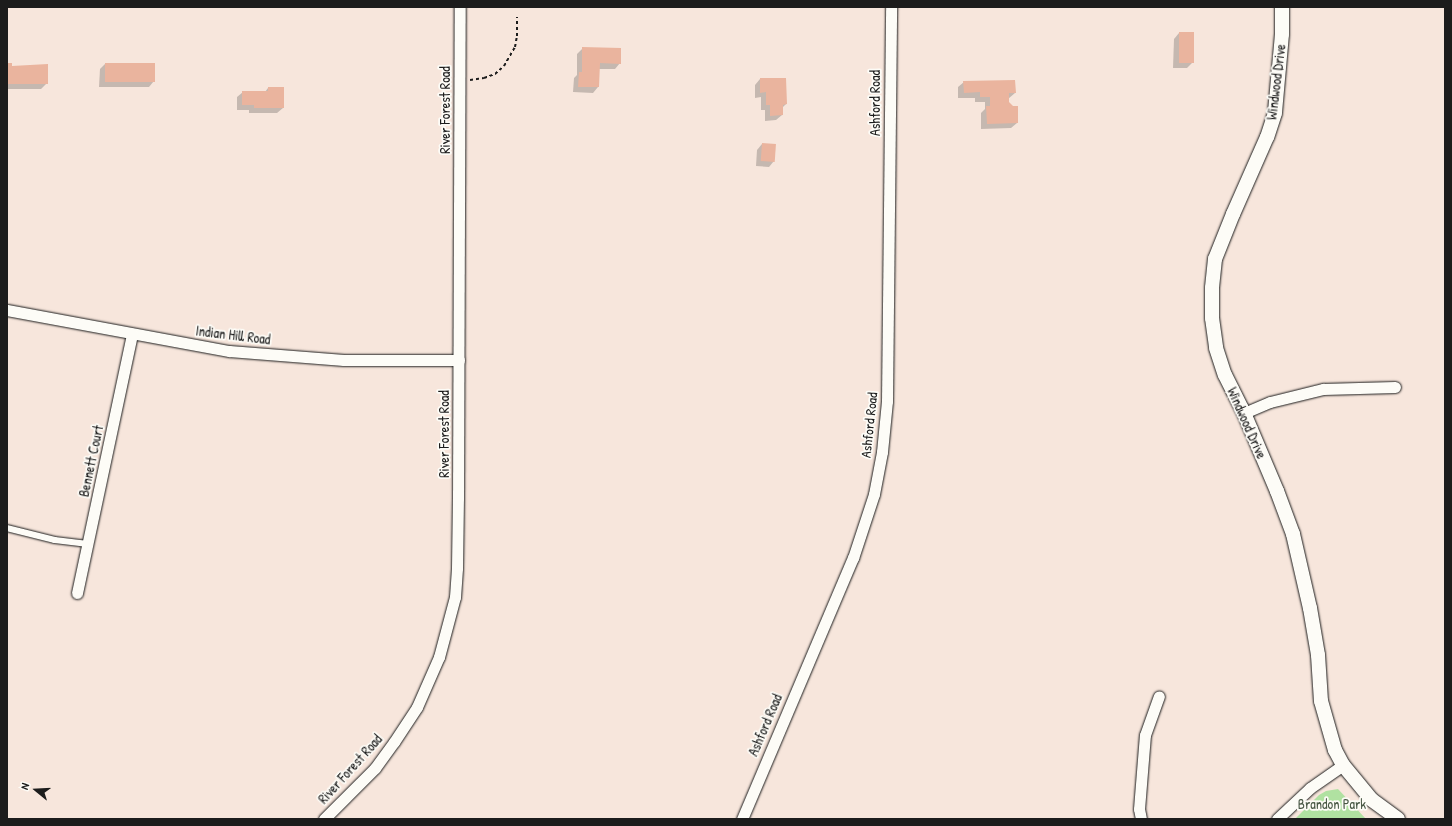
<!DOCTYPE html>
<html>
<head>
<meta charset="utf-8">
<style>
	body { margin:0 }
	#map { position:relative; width:1452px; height:826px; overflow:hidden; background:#f7e6dc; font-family:"Patrick Hand",sans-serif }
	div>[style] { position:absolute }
	.green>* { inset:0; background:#b0e1a1 }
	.shadow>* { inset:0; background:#0003 }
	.building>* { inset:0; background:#eab49e; transform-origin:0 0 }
	.path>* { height:2px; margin-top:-1px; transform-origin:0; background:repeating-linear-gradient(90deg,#1c1c1c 0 3px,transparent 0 6px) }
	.roads { filter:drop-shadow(0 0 1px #1c1c1c) drop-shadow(0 0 1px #1c1c1c) }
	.service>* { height:5.5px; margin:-2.75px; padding:0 2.75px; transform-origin:2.75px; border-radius:2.75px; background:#fdfcf7 }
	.minor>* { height:11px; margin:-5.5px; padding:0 5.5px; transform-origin:5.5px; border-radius:5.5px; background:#fdfcf7 }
	.tertiary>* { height:14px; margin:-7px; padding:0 7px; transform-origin:7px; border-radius:7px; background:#fdfcf7 }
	span { translate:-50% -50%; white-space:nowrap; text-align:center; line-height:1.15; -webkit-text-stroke:3.5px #fdfcf7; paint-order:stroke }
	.street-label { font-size:14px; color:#1c1c1c }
	.park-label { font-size:14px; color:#485744 }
	.frame { position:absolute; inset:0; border:8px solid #1c1c1c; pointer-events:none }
	.north { position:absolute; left:16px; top:770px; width:40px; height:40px; -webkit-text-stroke:3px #fdfcf7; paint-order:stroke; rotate:288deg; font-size:11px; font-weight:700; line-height:16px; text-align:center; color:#1c1c1c }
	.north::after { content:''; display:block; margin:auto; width:14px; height:18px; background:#1c1c1c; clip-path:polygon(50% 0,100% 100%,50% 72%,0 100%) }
</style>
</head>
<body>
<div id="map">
	<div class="green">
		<div style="clip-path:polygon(1338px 789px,1366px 819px,1295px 819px,1319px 795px,1326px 791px)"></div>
	</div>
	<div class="shadow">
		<div style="clip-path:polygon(1179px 33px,1192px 63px,1187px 68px,1173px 68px,1174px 39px)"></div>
		<div style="clip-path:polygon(583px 48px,620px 63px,615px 69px,599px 69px,598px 87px,593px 93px,573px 92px,574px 78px,577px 75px,577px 54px)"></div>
		<div style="clip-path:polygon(7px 64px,11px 67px,47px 65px,47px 83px,41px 89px,7px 89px)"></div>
		<div style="clip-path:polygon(105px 64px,154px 81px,149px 87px,99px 87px,100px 69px)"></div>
		<div style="clip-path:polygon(760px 79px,786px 104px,782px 108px,782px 115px,776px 120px,765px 121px,765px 110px,761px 110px,761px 97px,755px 98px,755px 85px)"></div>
		<div style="clip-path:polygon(1014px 81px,1015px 93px,1008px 99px,1008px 102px,1017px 123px,1011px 128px,981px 129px,981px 113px,985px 109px,985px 102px,975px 102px,975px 98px,958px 98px,958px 87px,964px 82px)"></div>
		<div style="clip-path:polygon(268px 88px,283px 108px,277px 113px,249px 113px,249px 110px,237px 110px,237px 97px,243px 92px,265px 92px)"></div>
		<div style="clip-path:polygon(762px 144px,774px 161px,769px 167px,756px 166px,757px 150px)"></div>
	</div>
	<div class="building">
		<div style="left:1179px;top:32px;width:15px;height:31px"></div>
		<div style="clip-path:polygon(582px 47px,621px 48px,621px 64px,600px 63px,599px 87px,578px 87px,579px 72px,582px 72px)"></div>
		<div style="clip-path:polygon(7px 63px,12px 63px,12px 66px,48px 64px,48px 84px,7px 84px)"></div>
		<div style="left:105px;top:63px;width:50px;height:19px"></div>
		<div style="clip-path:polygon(760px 78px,786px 78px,787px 104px,783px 105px,783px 115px,770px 116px,770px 105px,766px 105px,766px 92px,760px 93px)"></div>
		<div style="clip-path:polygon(1015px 80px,1016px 93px,1009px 93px,1009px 102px,1013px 106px,1018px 106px,1018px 123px,987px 124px,986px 106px,990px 106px,990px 97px,980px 97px,980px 92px,964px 93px,963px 81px)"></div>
		<div style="clip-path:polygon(268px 87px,284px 87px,284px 108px,254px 108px,254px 105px,242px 105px,242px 91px,268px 91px)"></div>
		<div style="left:762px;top:143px;width:14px;height:18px;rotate:4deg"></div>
	</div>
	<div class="path">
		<div style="left:470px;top:80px;width:14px;rotate:-8deg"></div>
		<div style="left:484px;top:78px;width:12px;rotate:-20deg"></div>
		<div style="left:495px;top:74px;width:12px;rotate:-42deg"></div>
		<div style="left:504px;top:66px;width:22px;rotate:-60deg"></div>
		<div style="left:515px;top:47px;width:11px;rotate:-80deg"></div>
		<div style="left:517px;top:36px;width:19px;rotate:-90deg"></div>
	</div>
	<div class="roads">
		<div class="service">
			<div style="left:7px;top:528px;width:49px;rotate:14deg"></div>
			<div style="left:55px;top:540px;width:33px;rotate:7deg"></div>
		</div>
		<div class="minor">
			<div style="left:7px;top:310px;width:226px;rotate:10.5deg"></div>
			<div style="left:229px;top:351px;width:115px;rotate:4.5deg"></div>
			<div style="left:344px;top:360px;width:115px"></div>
			<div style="left:1244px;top:413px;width:28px;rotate:-23deg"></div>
			<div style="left:1270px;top:402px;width:55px;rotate:-13.8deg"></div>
			<div style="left:1323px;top:389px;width:72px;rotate:-1.6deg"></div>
			<div style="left:77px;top:593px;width:265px;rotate:-78deg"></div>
			<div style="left:324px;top:819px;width:72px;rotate:-45deg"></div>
			<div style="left:375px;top:768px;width:32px;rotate:-54deg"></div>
			<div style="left:394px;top:742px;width:42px;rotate:-56.7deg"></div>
			<div style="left:417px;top:707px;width:55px;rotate:-66.3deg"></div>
			<div style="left:439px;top:657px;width:62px;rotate:-75.1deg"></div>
			<div style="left:455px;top:597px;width:29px;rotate:-86deg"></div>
			<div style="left:457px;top:568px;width:70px;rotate:-89.2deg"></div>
			<div style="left:458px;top:498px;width:491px;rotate:-89.8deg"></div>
			<div style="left:742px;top:819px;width:284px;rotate:-67deg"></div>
			<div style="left:853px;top:558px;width:67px;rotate:-71.8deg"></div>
			<div style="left:874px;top:494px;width:43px;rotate:-79.2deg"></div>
			<div style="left:882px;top:452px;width:51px;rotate:-84.4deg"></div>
			<div style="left:887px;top:401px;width:394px;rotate:-89.4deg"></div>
			<div style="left:1141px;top:819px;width:10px;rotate:-101deg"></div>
			<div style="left:1139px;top:809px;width:74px;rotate:-85.4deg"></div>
			<div style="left:1145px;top:735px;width:41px;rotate:-70.3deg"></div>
			<div style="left:1277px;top:819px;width:45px;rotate:-43.2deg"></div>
			<div style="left:1310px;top:788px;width:40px;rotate:-34.9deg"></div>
		</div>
		<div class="tertiary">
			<div style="left:1282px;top:7px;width:27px;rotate:90deg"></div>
			<div style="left:1282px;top:34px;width:79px;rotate:95.1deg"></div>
			<div style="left:1275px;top:113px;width:25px;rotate:108deg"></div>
			<div style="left:1267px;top:137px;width:84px;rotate:113.8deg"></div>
			<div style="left:1233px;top:214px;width:48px;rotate:111.8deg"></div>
			<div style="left:1215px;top:259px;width:29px;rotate:96deg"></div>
			<div style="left:1212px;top:288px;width:30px;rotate:90deg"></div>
			<div style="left:1212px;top:318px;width:30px;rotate:82deg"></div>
			<div style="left:1216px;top:348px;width:28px;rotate:72deg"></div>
			<div style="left:1225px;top:375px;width:42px;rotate:63.4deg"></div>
			<div style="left:1244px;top:413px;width:85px;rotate:67.1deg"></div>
			<div style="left:1277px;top:491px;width:46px;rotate:69.6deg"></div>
			<div style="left:1293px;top:534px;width:76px;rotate:77.1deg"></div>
			<div style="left:1310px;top:608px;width:48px;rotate:80.3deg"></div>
			<div style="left:1318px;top:655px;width:46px;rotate:86.3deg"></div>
			<div style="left:1321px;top:701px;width:51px;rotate:74.1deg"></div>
			<div style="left:1335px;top:750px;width:17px;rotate:62deg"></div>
			<div style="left:1343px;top:765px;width:45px;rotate:50.4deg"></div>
			<div style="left:1372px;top:800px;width:32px;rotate:36deg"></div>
		</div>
	</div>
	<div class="street-label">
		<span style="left:1276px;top:82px;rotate:-83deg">Windwood Drive</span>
		<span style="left:875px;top:103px;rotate:-90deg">Ashford Road</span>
		<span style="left:445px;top:110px;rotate:-90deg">River Forest Road</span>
		<span style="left:233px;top:335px;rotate:7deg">Indian Hill Road</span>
		<span style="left:1247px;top:423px;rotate:66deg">Windwood Drive</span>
		<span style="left:869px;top:425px;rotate:-84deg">Ashford Road</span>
		<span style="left:444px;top:434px;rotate:-90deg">River Forest Road</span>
		<span style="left:91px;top:461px;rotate:-78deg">Bennett Court</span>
		<span style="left:765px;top:725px;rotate:-67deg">Ashford Road</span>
		<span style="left:350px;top:769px;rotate:-48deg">River Forest Road</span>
	</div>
	<div class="park-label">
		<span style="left:1332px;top:804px">Brandon Park</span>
	</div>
	<div class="frame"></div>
	<div class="north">N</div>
</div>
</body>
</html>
